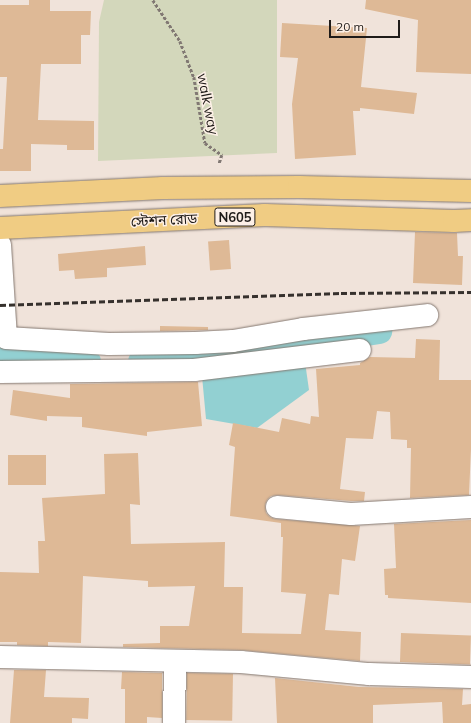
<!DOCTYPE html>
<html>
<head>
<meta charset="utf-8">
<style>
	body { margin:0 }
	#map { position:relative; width:471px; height:723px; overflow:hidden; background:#f0e3da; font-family:Mulish,"Noto Sans Bengali",sans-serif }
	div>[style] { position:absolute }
	.green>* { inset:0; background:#d3d7bb }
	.water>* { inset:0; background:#92d0d2 }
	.canal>* { height:25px; margin:-12.5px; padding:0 12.5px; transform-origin:12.5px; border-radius:12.5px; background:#92d0d2 }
	.building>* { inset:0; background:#deb996; transform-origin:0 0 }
	.path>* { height:2.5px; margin-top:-1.25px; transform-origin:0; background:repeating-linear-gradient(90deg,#817873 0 3px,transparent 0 5px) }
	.roads { filter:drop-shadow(0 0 1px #83776f) drop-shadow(0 0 1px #83776f) }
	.minor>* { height:22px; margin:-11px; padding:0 11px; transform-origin:11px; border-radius:11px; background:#fff }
	.trunk>* { height:22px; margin:-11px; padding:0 11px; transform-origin:11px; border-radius:11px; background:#f0cc83 }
	.rail>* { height:3px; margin-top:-1.5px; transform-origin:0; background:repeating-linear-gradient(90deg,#36312d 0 6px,transparent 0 9px) }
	span { translate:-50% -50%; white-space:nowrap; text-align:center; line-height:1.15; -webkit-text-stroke:3px #fdf0e7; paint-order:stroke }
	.shield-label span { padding:1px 3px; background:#fdf0e7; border:1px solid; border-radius:3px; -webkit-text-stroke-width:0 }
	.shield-label { font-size:13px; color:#1f1b18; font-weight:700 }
	.street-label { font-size:14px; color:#1f1b18 }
	.scale { position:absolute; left:329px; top:20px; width:71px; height:18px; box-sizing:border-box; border:2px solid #1f1b18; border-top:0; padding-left:5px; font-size:12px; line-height:14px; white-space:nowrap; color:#1f1b18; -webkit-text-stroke:3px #fdf0e7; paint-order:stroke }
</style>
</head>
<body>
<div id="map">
	<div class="green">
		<div style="clip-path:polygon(104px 0,277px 0,277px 153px,98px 161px,99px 22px)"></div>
	</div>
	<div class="water">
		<div style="clip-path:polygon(305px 362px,309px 390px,257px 428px,206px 419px,202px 376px)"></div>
	</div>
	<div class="canal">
		<div style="left:0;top:355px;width:64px;rotate:5.4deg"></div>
		<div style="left:64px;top:361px;width:24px"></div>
		<div style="left:140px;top:361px;width:22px;rotate:-3deg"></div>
		<div style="left:162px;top:360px;width:76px;rotate:-5.3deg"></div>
		<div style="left:238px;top:353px;width:143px;rotate:-8.9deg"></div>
	</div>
	<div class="building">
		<div style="clip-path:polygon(29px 0,50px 0,50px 11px,91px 11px,90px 35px,81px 35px,81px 64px,41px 64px,38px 120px,94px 121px,94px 150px,67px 150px,67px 145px,31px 144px,31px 171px,0 171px,0 149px,3px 149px,7px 77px,0 77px,0 5px,29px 5px)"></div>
		<div style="clip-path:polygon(366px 0,471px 0,471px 74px,416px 72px,418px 20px,365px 9px)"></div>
		<div style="clip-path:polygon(282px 23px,367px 28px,361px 87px,417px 93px,414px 114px,360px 108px,360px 111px,353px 111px,356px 155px,295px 159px,292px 104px,298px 58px,280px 57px)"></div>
		<div style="clip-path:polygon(415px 232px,457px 233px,458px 256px,463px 256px,462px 285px,413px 283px)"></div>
		<div style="left:229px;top:240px;width:29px;height:21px;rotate:86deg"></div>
		<div style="clip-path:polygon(145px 246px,146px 265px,107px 268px,107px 277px,75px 279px,74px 270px,59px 271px,58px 254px)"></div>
		<div style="clip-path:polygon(160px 326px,208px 327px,208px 330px,160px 331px)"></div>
		<div style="clip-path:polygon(416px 339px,440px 340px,439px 380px,471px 380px,471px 449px,469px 495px,410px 498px,411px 448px,407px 448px,407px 440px,391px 439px,390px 412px,377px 411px,373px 439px,346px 438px,340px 489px,365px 492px,364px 501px,351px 501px,278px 495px,271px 496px,267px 500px,265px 505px,266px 513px,270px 517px,275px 519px,360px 526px,355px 561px,342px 559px,339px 595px,329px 594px,325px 630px,361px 632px,360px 661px,241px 650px,123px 647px,123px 644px,160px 643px,160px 626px,189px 626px,195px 586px,148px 587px,148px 581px,83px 576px,81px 643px,48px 642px,48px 646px,17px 645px,17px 642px,0 642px,0 572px,39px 573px,38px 541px,45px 541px,42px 498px,105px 494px,104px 454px,138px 453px,140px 505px,130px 504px,131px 544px,225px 542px,224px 587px,243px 587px,242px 633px,301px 634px,306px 594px,281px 592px,283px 537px,281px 537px,281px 523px,230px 516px,235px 447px,229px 445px,233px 423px,279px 432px,282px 418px,310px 424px,311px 416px,319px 417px,316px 369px,360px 365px,360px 363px,370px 357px,415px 358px)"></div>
		<div style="clip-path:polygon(198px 382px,202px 426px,147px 432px,147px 436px,82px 427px,82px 417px,47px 416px,47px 421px,10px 415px,13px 390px,70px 398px,70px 384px)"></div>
		<div style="left:8px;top:455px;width:38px;height:30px"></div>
		<div style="clip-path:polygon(471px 520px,471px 603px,388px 598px,388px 595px,385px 595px,384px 569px,396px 568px,394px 524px)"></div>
		<div style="left:401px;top:633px;width:70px;height:29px;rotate:2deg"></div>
		<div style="clip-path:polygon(14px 670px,46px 670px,44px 697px,89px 698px,88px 719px,72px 718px,72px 723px,10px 723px)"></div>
		<div style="clip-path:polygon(122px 672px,162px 673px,162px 718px,147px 717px,147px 723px,125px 723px,125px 689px,121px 689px)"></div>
		<div style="left:187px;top:673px;width:46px;height:47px;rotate:1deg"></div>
		<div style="clip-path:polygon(275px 678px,359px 687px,463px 689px,462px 705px,471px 704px,471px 723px,443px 723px,442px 702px,373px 705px,373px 723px,277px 723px)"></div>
	</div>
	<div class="path">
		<div style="left:153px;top:0;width:49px;rotate:56.6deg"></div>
		<div style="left:180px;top:41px;width:39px;rotate:69deg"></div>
		<div style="left:194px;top:77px;width:67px;rotate:80.5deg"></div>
		<div style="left:205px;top:143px;width:21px;rotate:35deg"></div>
		<div style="left:222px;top:155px;width:9px;rotate:108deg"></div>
	</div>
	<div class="roads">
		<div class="minor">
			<div style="left:0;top:245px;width:93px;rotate:86.3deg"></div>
			<div style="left:6px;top:338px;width:103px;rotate:3.3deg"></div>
			<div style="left:109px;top:344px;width:86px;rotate:-0.7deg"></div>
			<div style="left:195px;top:343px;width:38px;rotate:-3deg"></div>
			<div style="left:233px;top:341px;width:71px;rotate:-9.7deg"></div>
			<div style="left:303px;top:329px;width:125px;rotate:-6.4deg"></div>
			<div style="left:0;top:372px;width:194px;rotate:-0.6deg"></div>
			<div style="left:194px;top:370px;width:167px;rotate:-6.9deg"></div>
			<div style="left:277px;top:507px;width:74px;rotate:5.4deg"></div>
			<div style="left:351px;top:514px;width:120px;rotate:-3.3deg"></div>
			<div style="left:0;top:657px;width:241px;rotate:1.2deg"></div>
			<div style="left:241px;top:662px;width:129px;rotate:5.4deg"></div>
			<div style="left:369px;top:674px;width:102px;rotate:1.7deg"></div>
			<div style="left:174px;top:723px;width:62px;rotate:-89.1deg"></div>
		</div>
		<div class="trunk">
			<div style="left:0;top:196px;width:163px;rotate:-2.8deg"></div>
			<div style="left:163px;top:188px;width:136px;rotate:-0.4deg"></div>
			<div style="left:299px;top:187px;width:172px;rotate:1.3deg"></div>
			<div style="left:0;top:228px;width:265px;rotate:-2.8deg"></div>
			<div style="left:265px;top:215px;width:189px;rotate:1.8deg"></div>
			<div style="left:454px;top:221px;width:17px;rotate:-3deg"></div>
		</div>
	</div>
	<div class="rail">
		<div style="left:0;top:305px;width:341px;rotate:-2deg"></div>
		<div style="left:341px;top:293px;width:130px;rotate:-0.4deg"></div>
	</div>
	<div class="shield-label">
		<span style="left:235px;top:217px">N605</span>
	</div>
	<div class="street-label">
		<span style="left:208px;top:104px;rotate:79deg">walk way</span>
		<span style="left:164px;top:220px;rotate:-3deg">স্টেশন রোড</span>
	</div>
	<div class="scale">20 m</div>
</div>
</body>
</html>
